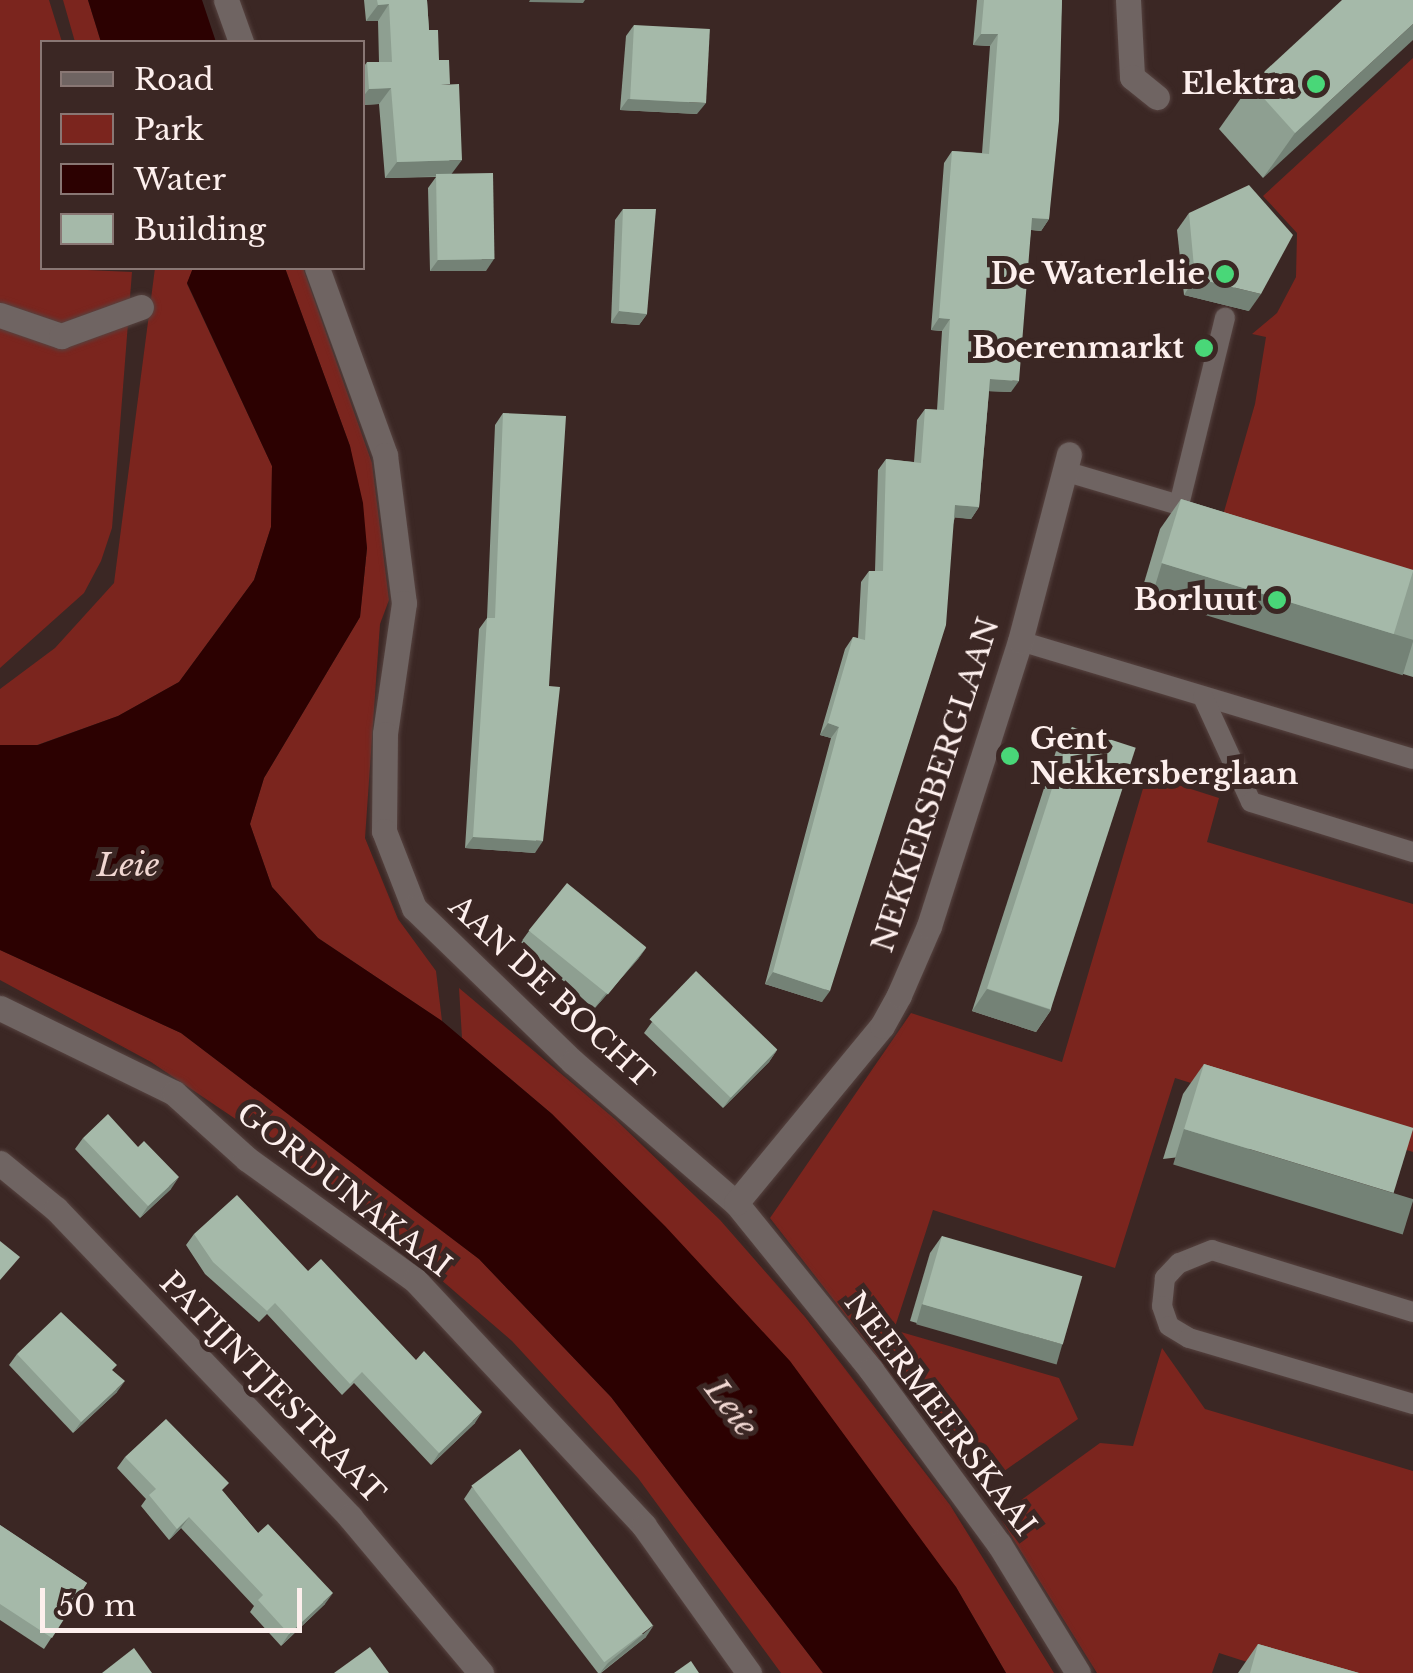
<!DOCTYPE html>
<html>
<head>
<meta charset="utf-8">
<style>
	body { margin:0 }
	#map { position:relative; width:1413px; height:1673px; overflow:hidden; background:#3b2724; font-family:"Libre Baskerville",serif }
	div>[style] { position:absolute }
	.green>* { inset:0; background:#7b251e }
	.water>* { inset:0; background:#2c0101 }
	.roads { filter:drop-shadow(0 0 2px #564340) drop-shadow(0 0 2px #564340) }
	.service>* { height:20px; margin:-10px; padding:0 10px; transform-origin:10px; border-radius:10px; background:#6f6462 }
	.pedestrian>* { height:25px; margin:-12.5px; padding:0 12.5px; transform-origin:12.5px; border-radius:12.5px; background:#6f6462 }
	.minor>* { height:25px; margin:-12.5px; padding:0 12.5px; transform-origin:12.5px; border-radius:12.5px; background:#6f6462 }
	.tertiary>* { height:25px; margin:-12.5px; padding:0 12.5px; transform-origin:12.5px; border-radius:12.5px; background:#6f6462 }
	.wall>* { inset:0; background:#8e9f91 }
	.shaded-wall>* { inset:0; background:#748276; transform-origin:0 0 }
	.building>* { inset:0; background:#a5b9a9; transform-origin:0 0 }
	.dots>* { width:28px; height:28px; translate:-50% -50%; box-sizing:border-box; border:5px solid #3b2724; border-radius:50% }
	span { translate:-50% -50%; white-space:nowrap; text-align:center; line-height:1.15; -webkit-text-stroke:10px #3b2724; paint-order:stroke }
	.poi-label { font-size:30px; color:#fdefed; font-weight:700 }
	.right { translate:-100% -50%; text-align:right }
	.left { translate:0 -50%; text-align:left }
	.street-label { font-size:30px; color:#fdefed }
	.water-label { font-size:32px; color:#f1d7d2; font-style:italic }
	.legend { position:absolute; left:40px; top:40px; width:325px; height:230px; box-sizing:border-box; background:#3b2724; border:2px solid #897774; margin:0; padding:12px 18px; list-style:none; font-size:30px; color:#fdefed }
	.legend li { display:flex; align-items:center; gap:20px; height:50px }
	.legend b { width:50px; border:2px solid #897774 }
	.scale { position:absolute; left:40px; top:1588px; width:262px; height:45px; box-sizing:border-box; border:5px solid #fdefed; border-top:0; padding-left:12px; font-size:30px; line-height:35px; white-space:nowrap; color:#fdefed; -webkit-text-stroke:8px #3b2724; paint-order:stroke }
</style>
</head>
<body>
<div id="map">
	<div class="green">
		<div style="clip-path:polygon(0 0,49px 0,62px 42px,42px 42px,42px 268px,132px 272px,112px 528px,101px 561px,84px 593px,0 668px)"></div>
		<div style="clip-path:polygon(63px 0,88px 0,101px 42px,75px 42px)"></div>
		<div style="clip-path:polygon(1413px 58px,1413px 596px,1217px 536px,1255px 404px,1266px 337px,1252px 334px,1277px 313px,1296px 277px,1297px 233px,1263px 196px)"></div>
		<div style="clip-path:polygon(155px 268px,193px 268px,187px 284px,272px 466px,271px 527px,254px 580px,179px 682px,118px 716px,37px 745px,0 745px,0 689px,55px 648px,114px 583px)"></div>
		<div style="clip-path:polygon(285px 268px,303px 268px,372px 463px,389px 600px,380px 624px,365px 838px,398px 919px,436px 971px,442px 1021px,318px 938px,272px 887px,250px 824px,264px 778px,360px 617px,367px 548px,350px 446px)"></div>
		<div style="clip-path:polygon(1147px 775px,1219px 798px,1207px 842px,1413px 904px,1413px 1152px,1175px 1078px,1115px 1268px,933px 1210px,894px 1330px,1059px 1378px,1078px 1419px,980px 1488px,770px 1218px,911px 1013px,1062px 1062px)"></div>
		<div style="clip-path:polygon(0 950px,181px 1033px,479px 1259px,611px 1397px,823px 1673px,781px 1673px,638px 1478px,512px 1341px,323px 1178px,151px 1062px,0 980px)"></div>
		<div style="clip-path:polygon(459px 988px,616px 1120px,720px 1220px,805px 1317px,950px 1505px,1054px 1673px,1006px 1673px,956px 1587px,552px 1114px,462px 1038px)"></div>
		<div style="clip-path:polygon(1162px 1348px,1205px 1409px,1413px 1471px,1413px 1673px,1281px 1673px,1219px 1653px,1212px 1673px,1097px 1673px,999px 1516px,1100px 1443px,1133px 1446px)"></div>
	</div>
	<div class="water">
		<div style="clip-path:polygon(88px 0,202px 0,216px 42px,101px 42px)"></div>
		<div style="clip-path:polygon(193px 268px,285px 268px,350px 446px,363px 503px,367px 548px,360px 617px,264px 778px,250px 824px,272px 887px,318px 938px,442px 1021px,552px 1114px,665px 1226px,790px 1361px,956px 1587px,1006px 1673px,823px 1673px,611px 1397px,479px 1259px,181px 1033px,0 950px,0 745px,38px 745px,118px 716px,179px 682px,254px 580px,271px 527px,272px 466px,187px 283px)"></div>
	</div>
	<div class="roads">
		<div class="service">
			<div style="left:1064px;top:471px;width:120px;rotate:16.5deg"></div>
			<div style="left:1179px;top:505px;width:193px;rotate:-76.2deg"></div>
			<div style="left:1020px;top:641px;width:410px;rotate:16.7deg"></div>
			<div style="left:1203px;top:697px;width:115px;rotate:65.4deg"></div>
			<div style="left:1251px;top:802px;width:170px;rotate:17.2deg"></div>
			<div style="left:1413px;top:1312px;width:210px;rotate:-162.9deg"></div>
			<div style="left:1212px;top:1250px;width:35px;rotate:158deg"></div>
			<div style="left:1179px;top:1263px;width:21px;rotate:133deg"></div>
			<div style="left:1165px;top:1278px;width:28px;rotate:96deg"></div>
			<div style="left:1162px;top:1306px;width:21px;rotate:71deg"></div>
			<div style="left:1169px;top:1326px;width:23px;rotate:31deg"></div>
			<div style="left:1189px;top:1338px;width:234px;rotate:16.4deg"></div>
		</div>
		<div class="pedestrian">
			<div style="left:0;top:315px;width:65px;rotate:19deg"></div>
			<div style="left:61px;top:336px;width:85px;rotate:-19.9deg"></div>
		</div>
		<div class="minor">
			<div style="left:226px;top:0;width:45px;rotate:70.3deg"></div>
			<div style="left:1128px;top:0;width:77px;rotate:87deg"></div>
			<div style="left:1132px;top:77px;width:32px;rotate:39deg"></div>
			<div style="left:317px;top:268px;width:199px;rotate:70deg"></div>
			<div style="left:385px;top:455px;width:149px;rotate:82.7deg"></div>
			<div style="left:404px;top:603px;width:132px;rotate:98.3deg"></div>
			<div style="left:385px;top:734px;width:97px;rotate:90.6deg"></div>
			<div style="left:384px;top:831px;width:83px;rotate:68.7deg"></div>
			<div style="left:414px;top:908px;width:221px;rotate:44.1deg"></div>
			<div style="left:573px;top:1062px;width:216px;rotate:40.9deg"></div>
			<div style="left:736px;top:1203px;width:215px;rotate:51deg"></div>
			<div style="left:871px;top:1370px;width:216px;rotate:53.7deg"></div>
			<div style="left:999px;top:1544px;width:151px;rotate:58.5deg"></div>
			<div style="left:736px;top:1203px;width:229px;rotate:-50.5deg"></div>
			<div style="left:882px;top:1026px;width:35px;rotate:-61deg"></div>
			<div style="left:899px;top:995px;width:75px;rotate:-66.5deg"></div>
			<div style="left:929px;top:926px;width:299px;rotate:-72.3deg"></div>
			<div style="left:1020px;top:641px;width:193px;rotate:-75.3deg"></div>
		</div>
		<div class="tertiary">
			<div style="left:0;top:1008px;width:194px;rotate:26deg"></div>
			<div style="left:174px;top:1093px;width:98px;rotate:42.1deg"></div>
			<div style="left:247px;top:1159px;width:207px;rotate:35.8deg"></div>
			<div style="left:415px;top:1280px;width:336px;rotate:47deg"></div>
			<div style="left:644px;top:1526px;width:181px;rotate:54.5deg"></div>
			<div style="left:0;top:1163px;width:72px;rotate:39.4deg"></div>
			<div style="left:56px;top:1209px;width:426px;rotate:46.3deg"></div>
			<div style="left:350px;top:1517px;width:204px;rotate:50deg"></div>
		</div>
	</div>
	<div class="wall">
		<div style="clip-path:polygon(364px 0,427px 0,429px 30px,439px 60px,451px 176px,486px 271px,430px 271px,428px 188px,436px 177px,385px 178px,379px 104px,362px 105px,362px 69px,367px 62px,379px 62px,378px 21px,366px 21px)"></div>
		<div style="clip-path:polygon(977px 0,1062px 0,1049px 219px,1041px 231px,1031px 230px,1011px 392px,989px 391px,979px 507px,971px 519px,955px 517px,822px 1002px,765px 984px,831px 738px,820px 735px,845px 649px,853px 637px,858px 638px,861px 582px,869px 571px,875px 571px,878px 470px,886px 459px,914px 462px,917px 420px,925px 409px,937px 410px,942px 331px,931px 330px,944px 163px,952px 151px,982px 153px,990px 46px,973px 45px)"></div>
		<div style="clip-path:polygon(1413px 0,1263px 178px,1219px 129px,1251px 84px)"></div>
		<div style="clip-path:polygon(634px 25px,697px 114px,620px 110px,626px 36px)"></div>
		<div style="clip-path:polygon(623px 209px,647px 314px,639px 325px,611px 323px,615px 220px)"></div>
		<div style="clip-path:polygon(1189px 213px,1249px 311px,1184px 295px,1177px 230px)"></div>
		<div style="clip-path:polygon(503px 413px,549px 686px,535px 853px,465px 848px,479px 629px,487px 618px,495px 425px)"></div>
		<div style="clip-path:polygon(1181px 499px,1413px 571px,1413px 677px,1141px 593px,1160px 529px)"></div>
		<div style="clip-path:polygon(1072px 727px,1051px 1010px,1036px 1032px,972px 1011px,1057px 748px)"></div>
		<div style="clip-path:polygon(529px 931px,646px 948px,638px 959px,594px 1009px,521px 942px)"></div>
		<div style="clip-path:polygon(652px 1022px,777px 1050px,769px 1062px,723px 1108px,644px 1033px)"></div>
		<div style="clip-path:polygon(1204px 1064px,1413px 1129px,1163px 1159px,1183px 1094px)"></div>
		<div style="clip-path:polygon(83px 1138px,138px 1147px,171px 1189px,140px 1218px,75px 1149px)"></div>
		<div style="clip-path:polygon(194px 1234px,308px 1271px,475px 1423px,431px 1465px,354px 1383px,342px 1395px,267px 1314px,259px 1322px,205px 1274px,186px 1245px)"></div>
		<div style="clip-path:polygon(942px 1236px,1050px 1362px,910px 1321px,930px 1253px)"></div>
		<div style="clip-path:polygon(17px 1354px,113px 1371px,117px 1392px,73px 1433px,9px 1365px)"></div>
		<div style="clip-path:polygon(125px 1457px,223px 1492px,258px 1533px,325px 1604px,281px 1646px,250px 1612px,254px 1606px,181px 1528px,169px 1540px,141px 1506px,146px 1499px,117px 1468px)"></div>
		<div style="clip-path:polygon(472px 1487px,646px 1637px,601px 1673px,598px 1673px,464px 1499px)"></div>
		<div style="clip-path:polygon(0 1525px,87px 1583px,44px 1649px,0 1620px)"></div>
		<div style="clip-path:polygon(1258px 1644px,1359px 1673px,1238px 1673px)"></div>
	</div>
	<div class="shaded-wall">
		<div style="clip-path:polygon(530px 0,585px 0,583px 3px,529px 2px)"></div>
		<div style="clip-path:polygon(389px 4px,378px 21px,366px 21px,378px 5px)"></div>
		<div style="clip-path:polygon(1413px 24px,1413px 40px,1263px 178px,1295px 133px)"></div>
		<div style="clip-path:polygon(981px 34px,998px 34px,990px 46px,973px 45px)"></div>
		<div style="clip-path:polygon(391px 88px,379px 104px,362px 105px,362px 98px,369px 89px)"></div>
		<div style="clip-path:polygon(628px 99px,706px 103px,697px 114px,620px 110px)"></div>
		<div style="clip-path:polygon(462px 160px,450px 176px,385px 178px,397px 162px)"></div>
		<div style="clip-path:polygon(1032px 218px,1049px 219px,1041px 231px,1024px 229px)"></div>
		<div style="clip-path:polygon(494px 259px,486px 271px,430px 271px,438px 260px)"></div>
		<div style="clip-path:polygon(1195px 278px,1261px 294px,1249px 311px,1184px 295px)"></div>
		<div style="clip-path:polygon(619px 311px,647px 314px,639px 325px,611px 323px)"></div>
		<div style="clip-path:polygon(939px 318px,950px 319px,942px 331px,931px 330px)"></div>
		<div style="clip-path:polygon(990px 379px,1019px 381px,1011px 392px,982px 391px)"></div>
		<div style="clip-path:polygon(955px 505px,979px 507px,971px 519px,947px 517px)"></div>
		<div style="left:1162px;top:563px;width:263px;height:37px;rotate:17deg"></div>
		<div style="clip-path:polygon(828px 723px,839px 727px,831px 738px,820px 735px)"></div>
		<div style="clip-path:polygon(473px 837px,543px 841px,535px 853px,465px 848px)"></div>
		<div style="clip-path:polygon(646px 948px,638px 959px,594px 1009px,602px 998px)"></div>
		<div style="clip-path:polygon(773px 972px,830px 991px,822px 1002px,765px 984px)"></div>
		<div style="clip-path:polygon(987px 989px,1051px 1010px,1036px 1032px,972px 1011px)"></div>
		<div style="clip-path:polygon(777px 1050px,769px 1062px,723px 1108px,731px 1097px)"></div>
		<div style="left:1184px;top:1129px;width:240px;height:37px;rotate:17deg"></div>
		<div style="clip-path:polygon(179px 1177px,171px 1189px,140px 1218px,148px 1206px)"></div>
		<div style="left:922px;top:1304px;width:146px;height:21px;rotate:16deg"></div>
		<div style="clip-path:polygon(125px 1381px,117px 1392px,73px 1433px,81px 1422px)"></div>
		<div style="clip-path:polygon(482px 1412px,475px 1423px,431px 1465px,439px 1453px)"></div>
		<div style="clip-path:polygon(189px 1517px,181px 1528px,169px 1540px,177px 1529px)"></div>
		<div style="clip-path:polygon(333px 1593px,325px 1604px,281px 1646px,289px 1634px)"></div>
		<div style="clip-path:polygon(654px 1625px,646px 1637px,600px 1673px,608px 1663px)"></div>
	</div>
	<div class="building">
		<div style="clip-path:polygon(377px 0,427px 0,429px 30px,438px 30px,439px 60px,449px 60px,450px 84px,440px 85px,459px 84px,462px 160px,397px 162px,391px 88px,369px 89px,367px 62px,392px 62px,389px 4px,378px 5px)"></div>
		<div style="clip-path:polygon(984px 0,1062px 0,1059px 121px,1049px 219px,1032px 218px,1019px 381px,990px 379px,979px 507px,955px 505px,946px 625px,830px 991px,773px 972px,839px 727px,828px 723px,853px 637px,865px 640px,869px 571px,883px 571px,886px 459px,921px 463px,925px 409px,944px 410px,950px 319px,939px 318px,952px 151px,989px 154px,998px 34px,981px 34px)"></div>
		<div style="clip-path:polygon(1342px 0,1413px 0,1413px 24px,1295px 133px,1251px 84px)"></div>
		<div style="left:634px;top:25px;width:76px;height:74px;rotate:3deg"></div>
		<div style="left:493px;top:173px;width:86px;height:57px;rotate:89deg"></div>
		<div style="clip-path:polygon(1249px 185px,1293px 235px,1261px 294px,1195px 278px,1189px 213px)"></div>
		<div style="clip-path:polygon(623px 209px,656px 209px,647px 314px,619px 311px)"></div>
		<div style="clip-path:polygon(503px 413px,566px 416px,549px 686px,560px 687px,543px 841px,473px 837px,487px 618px,495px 618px)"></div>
		<div style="left:1181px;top:499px;width:243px;height:67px;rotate:17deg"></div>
		<div style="left:1072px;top:727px;width:67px;height:275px;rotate:18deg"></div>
		<div style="left:567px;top:883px;width:102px;height:61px;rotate:39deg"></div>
		<div style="left:696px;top:971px;width:113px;height:67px;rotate:44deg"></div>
		<div style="left:1204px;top:1064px;width:219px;height:68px;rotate:17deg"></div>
		<div style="clip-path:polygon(108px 1114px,138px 1147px,144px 1141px,179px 1177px,148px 1206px,83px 1138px)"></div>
		<div style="clip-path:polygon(237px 1195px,308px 1271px,321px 1259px,416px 1360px,424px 1351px,482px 1412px,439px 1453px,362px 1372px,350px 1384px,275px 1303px,267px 1311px,213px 1262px,194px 1234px)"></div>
		<div style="left:942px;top:1236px;width:146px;height:71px;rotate:16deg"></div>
		<div style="clip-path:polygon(0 1241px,20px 1257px,0 1280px)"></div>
		<div style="clip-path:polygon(61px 1312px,117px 1365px,112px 1370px,125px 1381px,81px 1422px,17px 1354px)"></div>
		<div style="clip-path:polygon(166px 1419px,229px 1483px,222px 1490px,258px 1533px,268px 1524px,333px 1593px,289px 1634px,258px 1600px,263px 1595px,189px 1517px,177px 1529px,149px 1495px,156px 1489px,125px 1457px)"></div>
		<div style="left:520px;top:1449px;width:221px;height:61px;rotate:53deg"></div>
		<div style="clip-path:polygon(0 1525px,87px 1583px,52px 1638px,0 1604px)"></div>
		<div style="clip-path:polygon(1258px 1644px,1359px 1673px,1250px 1673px)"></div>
		<div style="clip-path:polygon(370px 1647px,389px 1673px,334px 1673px)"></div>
		<div style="clip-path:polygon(134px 1648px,152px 1673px,102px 1673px)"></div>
		<div style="clip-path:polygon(691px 1661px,699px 1673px,674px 1673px)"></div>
	</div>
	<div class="dots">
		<div style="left:1316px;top:84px;background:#49d778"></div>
		<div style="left:1225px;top:274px;background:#49d778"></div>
		<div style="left:1204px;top:348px;background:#49d778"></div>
		<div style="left:1277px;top:600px;background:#49d778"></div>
		<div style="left:1010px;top:756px;background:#49d778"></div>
	</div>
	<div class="poi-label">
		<span class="right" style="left:1296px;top:84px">Elektra</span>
		<span class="right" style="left:1205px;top:274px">De Waterlelie</span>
		<span class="right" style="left:1184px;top:348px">Boerenmarkt</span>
		<span class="right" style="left:1257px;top:600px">Borluut</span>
		<span class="left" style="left:1030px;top:756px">Gent<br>Nekkersberglaan</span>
	</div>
	<div class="street-label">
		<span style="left:936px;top:785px;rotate:-72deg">NEKKERSBERGLAAN</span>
		<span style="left:551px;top:992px;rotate:43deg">AAN DE BOCHT</span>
		<span style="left:344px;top:1190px;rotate:38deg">GORDUNAKAAI</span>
		<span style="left:272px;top:1388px;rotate:46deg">PATIJNTJESTRAAT</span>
		<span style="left:940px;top:1414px;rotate:53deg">NEERMEERSKAAI</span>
	</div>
	<div class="water-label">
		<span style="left:128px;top:865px">Leie</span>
		<span style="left:731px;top:1408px;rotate:53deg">Leie</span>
	</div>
	<ul class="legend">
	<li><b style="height:12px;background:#6f6462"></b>Road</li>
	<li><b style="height:28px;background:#7b251e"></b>Park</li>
	<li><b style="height:28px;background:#2c0101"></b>Water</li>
	<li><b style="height:28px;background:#a5b9a9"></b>Building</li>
	</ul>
	<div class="scale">50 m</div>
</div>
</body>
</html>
